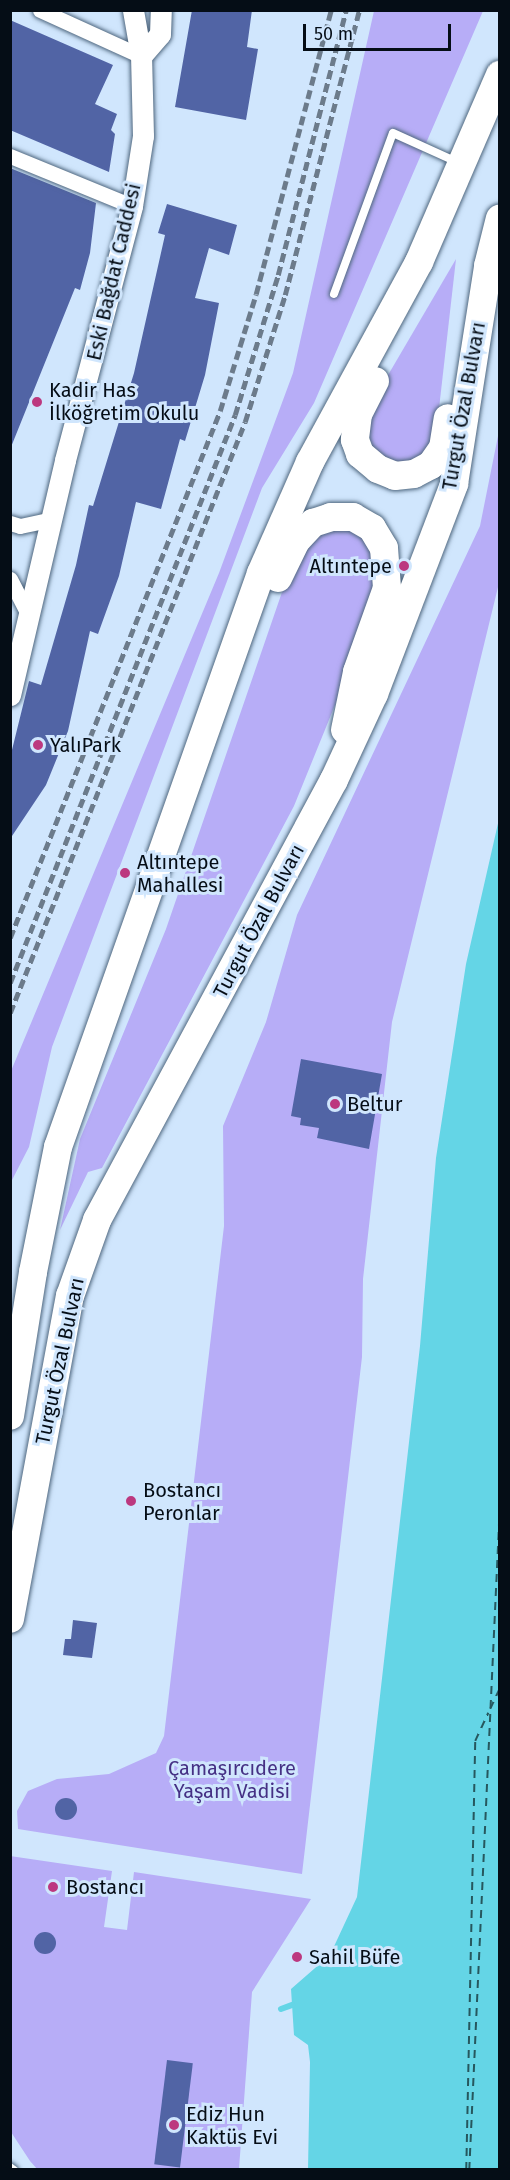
<!DOCTYPE html>
<html>
<head>
<meta charset="utf-8">
<style>
	body { margin:0 }
	#map { position:relative; width:510px; height:2180px; overflow:hidden; background:#d0e6fd; font-family:"Fira Sans",sans-serif }
	div>[style] { position:absolute }
	.green>* { inset:0; background:#b7adf7 }
	.water>* { inset:0; background:#64d5e6 }
	.stream>* { height:6px; margin:-3px; padding:0 3px; transform-origin:3px; border-radius:3px; background:#64d5e6 }
	.ferry>* { height:1.5px; margin-top:-0.75px; transform-origin:0; background:repeating-linear-gradient(90deg,#26575e 0 8px,transparent 0 14px) }
	.building>* { inset:0; background:#5164a5; transform-origin:0 0 }
	.round { border-radius:50% }
	.roads { filter:drop-shadow(0 0 2px #4f677f) drop-shadow(0 0 2px #4f677f) }
	.lane>* { height:8px; margin:-4px; padding:0 4px; transform-origin:4px; border-radius:4px; background:#fff }
	.street>* { height:15px; margin:-7.5px; padding:0 7.5px; transform-origin:7.5px; border-radius:7.5px; background:#fff }
	.secondary>* { height:21px; margin:-10.5px; padding:0 10.5px; transform-origin:10.5px; border-radius:10.5px; background:#fff }
	.highway>* { height:28px; margin:-14px; padding:0 14px; transform-origin:14px; border-radius:14px; background:#fff }
	.rail>* { height:4.5px; margin-top:-2.25px; transform-origin:0; background:repeating-linear-gradient(90deg,#6c7b8b 0 9px,transparent 0 13.5px) }
	.dots>* { width:16px; height:16px; translate:-50% -50%; box-sizing:border-box; border:3px solid #d0e6fd; border-radius:50% }
	span { translate:-50% -50%; white-space:nowrap; text-align:center; line-height:1.15; -webkit-text-stroke:6px #d0e6fd; paint-order:stroke }
	.street-label { font-size:20px; color:#050d16 }
	.poi-label { font-size:20px; color:#050d16 }
	.left { translate:0 -50%; text-align:left }
	.right { translate:-100% -50%; text-align:right }
	.park-label { font-size:20px; color:#453084 }
	.frame { position:absolute; inset:0; border:12px solid #050d16; pointer-events:none }
	.scale { position:absolute; left:303px; top:24px; width:148px; height:27px; box-sizing:border-box; border:3px solid #050d16; border-top:0; padding-left:8px; font-size:18px; line-height:21px; white-space:nowrap; color:#050d16; -webkit-text-stroke:4px #d0e6fd; paint-order:stroke }
</style>
</head>
<body>
<div id="map">
	<div class="green">
		<div style="clip-path:polygon(374px 11px,483px 11px,314px 403px,262px 488px,52px 1047px,29px 1147px,11px 1182px,11px 1071px,219px 573px,293px 373px)"></div>
		<div style="clip-path:polygon(456px 259px,436px 435px,420px 460px,390px 463px,373px 448px,367px 430px,374px 399px)"></div>
		<div style="clip-path:polygon(499px 431px,499px 583px,392px 1022px,363px 1279px,362px 1357px,302px 1874px,18px 1829px,17px 1811px,28px 1791px,57px 1779px,109px 1774px,156px 1753px,164px 1736px,224px 1226px,223px 1126px,266px 1022px,297px 915px,480px 526px)"></div>
		<div style="clip-path:polygon(323px 529px,357px 531px,372px 548px,374px 609px,294px 806px,102px 1168px,88px 1172px,60px 1230px,80px 1139px,166px 929px,291px 566px)"></div>
		<div style="clip-path:polygon(10px 1856px,112px 1871px,104px 1927px,127px 1930px,134px 1872px,311px 1899px,252px 1992px,239px 2169px,38px 2170px,30px 2161px,11px 2132px)"></div>
	</div>
	<div class="water">
		<div style="clip-path:polygon(499px 819px,499px 2169px,308px 2169px,310px 2062px,308px 2045px,294px 2035px,291px 1989px,330px 1955px,357px 1897px,420px 1346px,436px 1158px,466px 964px)"></div>
	</div>
	<div class="stream">
		<div style="left:281px;top:2009px;width:12px;rotate:-20deg"></div>
	</div>
	<div class="ferry">
		<div style="left:490px;top:1709px;width:23px;rotate:-65deg"></div>
		<div style="left:466px;top:2170px;width:429px;rotate:-88.8deg"></div>
		<div style="left:475px;top:1741px;width:31px;rotate:-65deg"></div>
		<div style="left:469px;top:2170px;width:674px;rotate:-87.36deg"></div>
	</div>
	<div class="building">
		<div style="clip-path:polygon(192px 10px,252px 10px,247px 47px,258px 49px,246px 120px,175px 107px)"></div>
		<div style="clip-path:polygon(10px 20px,113px 65px,95px 104px,117px 114px,111px 130px,115px 134px,109px 172px,10px 130px)"></div>
		<div style="clip-path:polygon(10px 168px,96px 203px,90px 253px,80px 290px,75px 288px,11px 447px)"></div>
		<div style="clip-path:polygon(167px 204px,237px 225px,229px 255px,209px 248px,195px 298px,219px 303px,205px 375px,185px 441px,180px 439px,161px 509px,136px 502px,119px 576px,98px 634px,90px 631px,68px 731px,46px 785px,10px 839px,10px 758px,29px 681px,41px 685px,76px 565px,89px 505px,93px 506px,134px 373px,165px 235px,158px 233px)"></div>
		<div style="clip-path:polygon(301px 1059px,382px 1074px,369px 1149px,317px 1138px,319px 1128px,300px 1125px,301px 1118px,291px 1116px)"></div>
		<div style="clip-path:polygon(73px 1620px,97px 1623px,92px 1658px,63px 1655px,65px 1639px,71px 1639px)"></div>
		<div class="round" style="left:55px;top:1798px;width:22px;height:22px"></div>
		<div class="round" style="left:34px;top:1932px;width:22px;height:22px"></div>
		<div style="left:167px;top:2060px;width:26px;height:105px;rotate:7deg"></div>
	</div>
	<div class="roads">
		<div class="lane">
			<div style="left:334px;top:294px;width:171px;rotate:-69.9deg"></div>
			<div style="left:393px;top:133px;width:70px;rotate:24.4deg"></div>
			<div style="left:10px;top:2167px;width:5px;rotate:37deg"></div>
		</div>
		<div class="street">
			<div style="left:40px;top:10px;width:111px;rotate:24.5deg"></div>
			<div style="left:10px;top:156px;width:132px;rotate:22.3deg"></div>
			<div style="left:10px;top:523px;width:10px;rotate:17deg"></div>
			<div style="left:20px;top:526px;width:33px;rotate:-12deg"></div>
			<div style="left:10px;top:579px;width:44px;rotate:62.9deg"></div>
		</div>
		<div class="secondary">
			<div style="left:141px;top:56px;width:29px;rotate:-49deg"></div>
			<div style="left:160px;top:34px;width:24px;rotate:-88deg"></div>
			<div style="left:10px;top:695px;width:241px;rotate:-76.8deg"></div>
			<div style="left:65px;top:460px;width:263px;rotate:-75.2deg"></div>
			<div style="left:132px;top:206px;width:71px;rotate:-81.1deg"></div>
			<div style="left:143px;top:136px;width:80px;rotate:-91.4deg"></div>
			<div style="left:141px;top:56px;width:47px;rotate:-99.9deg"></div>
		</div>
		<div class="highway">
			<div style="left:375px;top:381px;width:37px;rotate:117deg"></div>
			<div style="left:358px;top:414px;width:26px;rotate:97deg"></div>
			<div style="left:355px;top:440px;width:15px;rotate:70deg"></div>
			<div style="left:360px;top:454px;width:23px;rotate:40deg"></div>
			<div style="left:378px;top:469px;width:18px;rotate:22deg"></div>
			<div style="left:395px;top:476px;width:19px;rotate:-6deg"></div>
			<div style="left:414px;top:474px;width:19px;rotate:-28deg"></div>
			<div style="left:431px;top:465px;width:21px;rotate:-55deg"></div>
			<div style="left:443px;top:448px;width:30px;rotate:-81deg"></div>
			<div style="left:278px;top:578px;width:41px;rotate:-64.1deg"></div>
			<div style="left:296px;top:541px;width:25px;rotate:-47deg"></div>
			<div style="left:313px;top:523px;width:19px;rotate:-18deg"></div>
			<div style="left:331px;top:517px;width:22px"></div>
			<div style="left:353px;top:517px;width:22px;rotate:30deg"></div>
			<div style="left:372px;top:528px;width:23px;rotate:59deg"></div>
			<div style="left:384px;top:548px;width:40px;rotate:85.7deg"></div>
			<div style="left:387px;top:588px;width:89px;rotate:109.7deg"></div>
			<div style="left:357px;top:672px;width:59px;rotate:101.7deg"></div>
			<div style="left:10px;top:1416px;width:146px;rotate:-80.9deg"></div>
			<div style="left:33px;top:1272px;width:127px;rotate:-78.7deg"></div>
			<div style="left:58px;top:1147px;width:609px;rotate:-70.52deg"></div>
			<div style="left:261px;top:573px;width:121px;rotate:-66.2deg"></div>
			<div style="left:310px;top:462px;width:228px;rotate:-61.4deg"></div>
			<div style="left:419px;top:262px;width:204px;rotate:-66.6deg"></div>
			<div style="left:10px;top:1619px;width:329px;rotate:-79.5deg"></div>
			<div style="left:70px;top:1296px;width:81px;rotate:-70.4deg"></div>
			<div style="left:97px;top:1220px;width:500px;rotate:-61.7deg"></div>
			<div style="left:334px;top:780px;width:95px;rotate:-65.1deg"></div>
			<div style="left:374px;top:694px;width:225px;rotate:-69.1deg"></div>
			<div style="left:454px;top:484px;width:221px;rotate:-81.1deg"></div>
			<div style="left:488px;top:266px;width:49px;rotate:-76deg"></div>
		</div>
	</div>
	<div class="rail">
		<div style="left:10px;top:938px;width:567px;rotate:-68.27deg"></div>
		<div style="left:220px;top:411px;width:122px;rotate:-72.9deg"></div>
		<div style="left:256px;top:294px;width:294px;rotate:-75.2deg"></div>
		<div style="left:10px;top:983px;width:611px;rotate:-68.39deg"></div>
		<div style="left:235px;top:415px;width:146px;rotate:-72.9deg"></div>
		<div style="left:278px;top:275px;width:274px;rotate:-75.6deg"></div>
		<div style="left:10px;top:1013px;width:636px;rotate:-68.32deg"></div>
		<div style="left:245px;top:422px;width:133px;rotate:-72.5deg"></div>
		<div style="left:285px;top:295px;width:294px;rotate:-75.4deg"></div>
	</div>
	<div class="dots">
		<div style="left:37px;top:402px;background:#bc387f"></div>
		<div style="left:404px;top:566px;background:#bc387f"></div>
		<div style="left:38px;top:745px;background:#bc387f"></div>
		<div style="left:125px;top:873px;background:#bc387f"></div>
		<div style="left:335px;top:1104px;background:#bc387f"></div>
		<div style="left:131px;top:1501px;background:#bc387f"></div>
		<div style="left:53px;top:1887px;background:#bc387f"></div>
		<div style="left:297px;top:1957px;background:#bc387f"></div>
		<div style="left:174px;top:2125px;background:#bc387f"></div>
	</div>
	<div class="street-label">
		<span style="left:114px;top:272px;rotate:-77deg">Eski Bağdat Caddesi</span>
		<span style="left:464px;top:406px;rotate:-80deg">Turgut Özal Bulvarı</span>
		<span style="left:259px;top:921px;rotate:-62deg">Turgut Özal Bulvarı</span>
		<span style="left:60px;top:1361px;rotate:-78deg">Turgut Özal Bulvarı</span>
	</div>
	<div class="poi-label">
		<span class="left" style="left:49px;top:402px">Kadir Has<br>İlköğretim Okulu</span>
		<span class="right" style="left:392px;top:566px">Altıntepe</span>
		<span class="left" style="left:50px;top:745px">YalıPark</span>
		<span class="left" style="left:137px;top:874px">Altıntepe<br>Mahallesi</span>
		<span class="left" style="left:347px;top:1104px">Beltur</span>
		<span class="left" style="left:143px;top:1502px">Bostancı<br>Peronlar</span>
		<span class="left" style="left:66px;top:1887px">Bostancı</span>
		<span class="left" style="left:309px;top:1957px">Sahil Büfe</span>
		<span class="left" style="left:186px;top:2126px">Ediz Hun<br>Kaktüs Evi</span>
	</div>
	<div class="park-label">
		<span style="left:232px;top:1780px">Çamaşırcıdere<br>Yaşam Vadisi</span>
	</div>
	<div class="frame"></div>
	<div class="scale">50 m</div>
</div>
</body>
</html>
